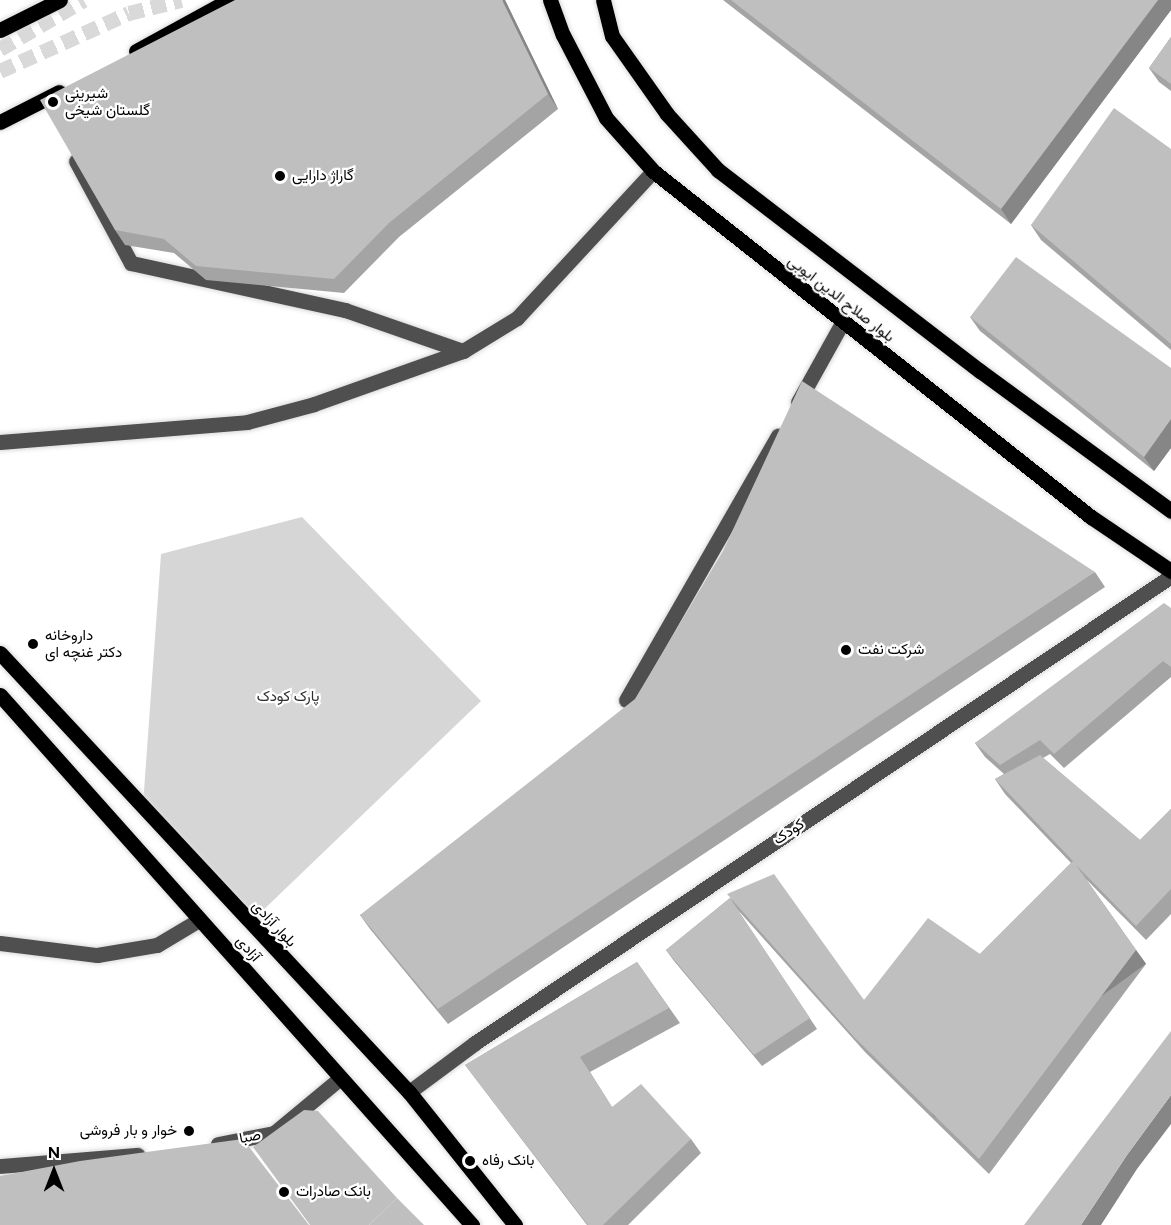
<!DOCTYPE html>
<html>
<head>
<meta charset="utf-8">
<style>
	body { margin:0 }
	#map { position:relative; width:1171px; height:1225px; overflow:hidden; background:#fff; font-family:Figtree,Vazirmatn,sans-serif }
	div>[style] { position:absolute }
	.green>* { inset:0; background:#d6d6d6 }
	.major-tunnel>* { height:15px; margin-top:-7.5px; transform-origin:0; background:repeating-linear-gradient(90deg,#d9d9d9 0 15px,transparent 0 23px) }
	.roads { filter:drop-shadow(0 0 2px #dbdbdb) drop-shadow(0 0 2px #dbdbdb) }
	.minor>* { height:15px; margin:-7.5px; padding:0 7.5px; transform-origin:7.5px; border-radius:7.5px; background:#4f4f4f }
	.major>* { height:15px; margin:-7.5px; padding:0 7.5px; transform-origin:7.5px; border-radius:7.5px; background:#000 }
	.wall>* { inset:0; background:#a4a4a4 }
	.shaded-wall>* { inset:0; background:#868686; transform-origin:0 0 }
	.building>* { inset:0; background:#bfbfbf }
	.dots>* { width:16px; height:16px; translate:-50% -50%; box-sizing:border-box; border:3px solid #fff; border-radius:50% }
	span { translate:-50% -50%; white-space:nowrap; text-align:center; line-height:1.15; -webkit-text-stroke:4.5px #fff; paint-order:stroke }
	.poi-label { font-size:15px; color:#000 }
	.left { translate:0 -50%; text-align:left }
	.right { translate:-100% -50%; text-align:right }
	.street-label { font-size:15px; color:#000 }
	.park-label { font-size:15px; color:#2d2d2d }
	.north { position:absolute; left:24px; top:1141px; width:60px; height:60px; -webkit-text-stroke:4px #fff; paint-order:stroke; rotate:0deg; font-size:16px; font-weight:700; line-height:24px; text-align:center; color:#000 }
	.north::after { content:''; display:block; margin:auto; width:21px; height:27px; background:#000; clip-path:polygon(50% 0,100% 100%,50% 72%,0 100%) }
</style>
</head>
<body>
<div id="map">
	<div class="green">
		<div style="clip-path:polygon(302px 517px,481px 701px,257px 916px,143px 805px,161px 554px)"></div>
	</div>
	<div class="major-tunnel">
		<div style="left:0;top:49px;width:97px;rotate:-30.3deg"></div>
		<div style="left:0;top:71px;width:141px;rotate:-24.2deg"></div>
		<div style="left:129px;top:13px;width:54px;rotate:-14deg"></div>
	</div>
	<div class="roads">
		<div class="minor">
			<div style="left:76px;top:161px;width:116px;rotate:61.7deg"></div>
			<div style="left:131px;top:263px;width:219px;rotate:12.4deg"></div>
			<div style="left:345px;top:310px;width:125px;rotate:19.2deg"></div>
			<div style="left:463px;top:351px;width:63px;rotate:-31.4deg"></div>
			<div style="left:517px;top:318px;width:200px;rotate:-47.2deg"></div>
			<div style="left:798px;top:402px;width:90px;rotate:-60.9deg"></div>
			<div style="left:0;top:442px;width:248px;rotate:-4.6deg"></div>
			<div style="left:247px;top:422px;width:69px;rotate:-15deg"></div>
			<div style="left:314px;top:404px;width:158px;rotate:-19.6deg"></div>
			<div style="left:626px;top:700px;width:305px;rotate:-60.1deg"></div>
			<div style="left:0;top:943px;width:98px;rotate:7.1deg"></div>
			<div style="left:97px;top:955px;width:61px;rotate:-9.5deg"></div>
			<div style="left:157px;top:945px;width:49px;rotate:-30.8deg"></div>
			<div style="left:409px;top:1092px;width:82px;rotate:-36.6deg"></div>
			<div style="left:475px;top:1043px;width:838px;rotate:-33.86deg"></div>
			<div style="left:218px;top:1144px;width:57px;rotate:-11.1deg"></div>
			<div style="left:274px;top:1133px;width:85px;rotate:-39.7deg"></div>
			<div style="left:0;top:1166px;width:138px;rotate:-4.6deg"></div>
		</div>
		<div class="major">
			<div style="left:550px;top:0;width:37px;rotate:70deg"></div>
			<div style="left:563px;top:35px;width:93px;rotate:62.6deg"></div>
			<div style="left:606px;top:118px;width:71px;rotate:48.4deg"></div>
			<div style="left:653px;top:171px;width:558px;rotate:38.31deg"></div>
			<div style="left:1091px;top:517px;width:97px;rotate:34deg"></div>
			<div style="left:603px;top:0;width:37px;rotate:76deg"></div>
			<div style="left:612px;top:36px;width:95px;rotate:54.8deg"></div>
			<div style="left:667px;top:114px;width:76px;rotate:47.7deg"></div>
			<div style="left:718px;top:170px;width:330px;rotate:37.5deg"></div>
			<div style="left:980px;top:371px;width:237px;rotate:36.2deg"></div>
			<div style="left:0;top:30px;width:67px;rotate:-26.6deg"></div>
			<div style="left:136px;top:51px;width:106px;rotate:-28.7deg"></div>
			<div style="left:0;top:122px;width:66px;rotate:-27deg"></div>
			<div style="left:0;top:653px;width:600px;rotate:47.03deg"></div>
			<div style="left:409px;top:1092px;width:170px;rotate:51.4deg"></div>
			<div style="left:0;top:695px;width:710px;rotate:48.31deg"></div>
		</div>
	</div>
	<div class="wall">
		<div style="clip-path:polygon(505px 0,558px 109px,399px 237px,344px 293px,206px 280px,174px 253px,125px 245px,115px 230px)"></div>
		<div style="clip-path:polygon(723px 0,1171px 0,1171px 10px,1011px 224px)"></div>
		<div style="clip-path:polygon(1171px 37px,1171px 91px,1159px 82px,1149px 68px)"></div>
		<div style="clip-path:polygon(1171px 149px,1171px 350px,1041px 240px,1031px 225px)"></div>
		<div style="clip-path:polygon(970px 317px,1171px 368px,1171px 448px,1154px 471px,980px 331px)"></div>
		<div style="clip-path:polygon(1095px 572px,1105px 587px,448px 1024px,370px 929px,360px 915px)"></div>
		<div style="clip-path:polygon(1171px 608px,1171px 677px,1064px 768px,1050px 754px,1043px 758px,1140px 840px,1171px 809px,1171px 914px,1146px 940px,1086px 879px,1146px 964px,989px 1174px,865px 1052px,737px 909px,817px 1029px,762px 1066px,674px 961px,666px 950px,730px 898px,864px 1000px,980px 954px,1071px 863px,1005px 794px,995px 779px,1004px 774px,985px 757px,975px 743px)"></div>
		<div style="clip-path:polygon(637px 962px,680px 1023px,590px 1072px,612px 1107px,691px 1139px,701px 1153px,628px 1225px,587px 1225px,465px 1065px)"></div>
	</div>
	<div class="shaded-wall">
		<div style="clip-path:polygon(502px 0,505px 0,558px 109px,548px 94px)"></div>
		<div style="clip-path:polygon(1158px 0,1171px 0,1171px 10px,1011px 224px,1001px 209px)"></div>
		<div style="clip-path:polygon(1171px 419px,1171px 448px,1154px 471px,1144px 457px)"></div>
		<div style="left:1136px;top:950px;width:17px;height:261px;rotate:54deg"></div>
		<div style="clip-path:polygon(1171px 1095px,1171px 1124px,1137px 1169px,1101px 1225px,1081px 1225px,1127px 1155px)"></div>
	</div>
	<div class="building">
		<div style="clip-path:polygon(235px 0,502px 0,548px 94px,389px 223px,334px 279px,196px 266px,164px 239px,115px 230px,40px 100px)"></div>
		<div style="clip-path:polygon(731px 0,1158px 0,1001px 209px)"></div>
		<div style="clip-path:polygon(1171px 37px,1171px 84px,1149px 68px)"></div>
		<div style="clip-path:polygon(1114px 108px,1171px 149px,1171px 344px,1031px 225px)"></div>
		<div style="clip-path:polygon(1016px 257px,1171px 368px,1171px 419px,1144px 457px,970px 317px)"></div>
		<div style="clip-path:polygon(802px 381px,1095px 572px,438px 1009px,360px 915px,635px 699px,723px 551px)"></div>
		<div style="clip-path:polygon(1164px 603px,1171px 608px,1171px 667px,1163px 661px,1054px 754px,1040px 740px,1000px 765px,975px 743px)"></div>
		<div style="clip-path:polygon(1040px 755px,1140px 840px,1171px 809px,1171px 889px,1136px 926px,1076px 865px,1136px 950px,979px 1159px,855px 1038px,727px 894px,774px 874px,864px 1000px,928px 918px,980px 954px,1073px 861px,995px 779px)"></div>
		<div style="clip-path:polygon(730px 898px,810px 1018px,754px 1055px,666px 950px)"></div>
		<div style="clip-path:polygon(637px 962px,669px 1008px,580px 1057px,612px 1107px,641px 1084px,691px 1139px,603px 1225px,588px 1225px,465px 1065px)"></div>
		<div style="clip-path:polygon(1171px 1031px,1171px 1095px,1127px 1155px,1081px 1225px,1024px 1225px)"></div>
		<div style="clip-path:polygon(304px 1110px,318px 1111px,397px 1198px,369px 1225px,310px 1225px,253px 1147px)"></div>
		<div style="clip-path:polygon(243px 1139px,309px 1225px,0 1225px,0 1176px,80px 1161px)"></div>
		<div style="clip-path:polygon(397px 1198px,424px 1225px,369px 1225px)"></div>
	</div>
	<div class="dots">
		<div style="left:53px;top:102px;background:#000"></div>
		<div style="left:280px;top:176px;background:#000"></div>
		<div style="left:33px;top:644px;background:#000"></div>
		<div style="left:846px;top:650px;background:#000"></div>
		<div style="left:189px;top:1131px;background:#000"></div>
		<div style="left:470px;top:1161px;background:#000"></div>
		<div style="left:284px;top:1192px;background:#000"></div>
	</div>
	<div class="poi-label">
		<span class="left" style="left:65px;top:102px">شیرینی<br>گلستان شیخی</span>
		<span class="left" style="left:292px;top:176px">گاراژ دارایی</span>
		<span class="left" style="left:45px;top:644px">داروخانه<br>دکتر غنچه ای</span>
		<span class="left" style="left:858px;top:650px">شرکت نفت</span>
		<span class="right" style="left:177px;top:1131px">خوار و بار فروشی</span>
		<span class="left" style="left:482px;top:1161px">بانک رفاه</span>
		<span class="left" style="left:296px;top:1192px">بانک صادرات</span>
	</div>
	<div class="street-label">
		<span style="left:841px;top:299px;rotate:38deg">بلوار صلاح الدین ایوبی</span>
		<span style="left:789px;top:832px;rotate:-34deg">کودک</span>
		<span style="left:274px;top:924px;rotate:47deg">بلوار آزادی</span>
		<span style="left:248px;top:949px;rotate:49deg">آزادی</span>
		<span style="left:250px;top:1137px;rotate:-11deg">صبا</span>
	</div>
	<div class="park-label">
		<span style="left:288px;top:697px">پارک کودک</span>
	</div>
	<div class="north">N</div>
</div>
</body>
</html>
